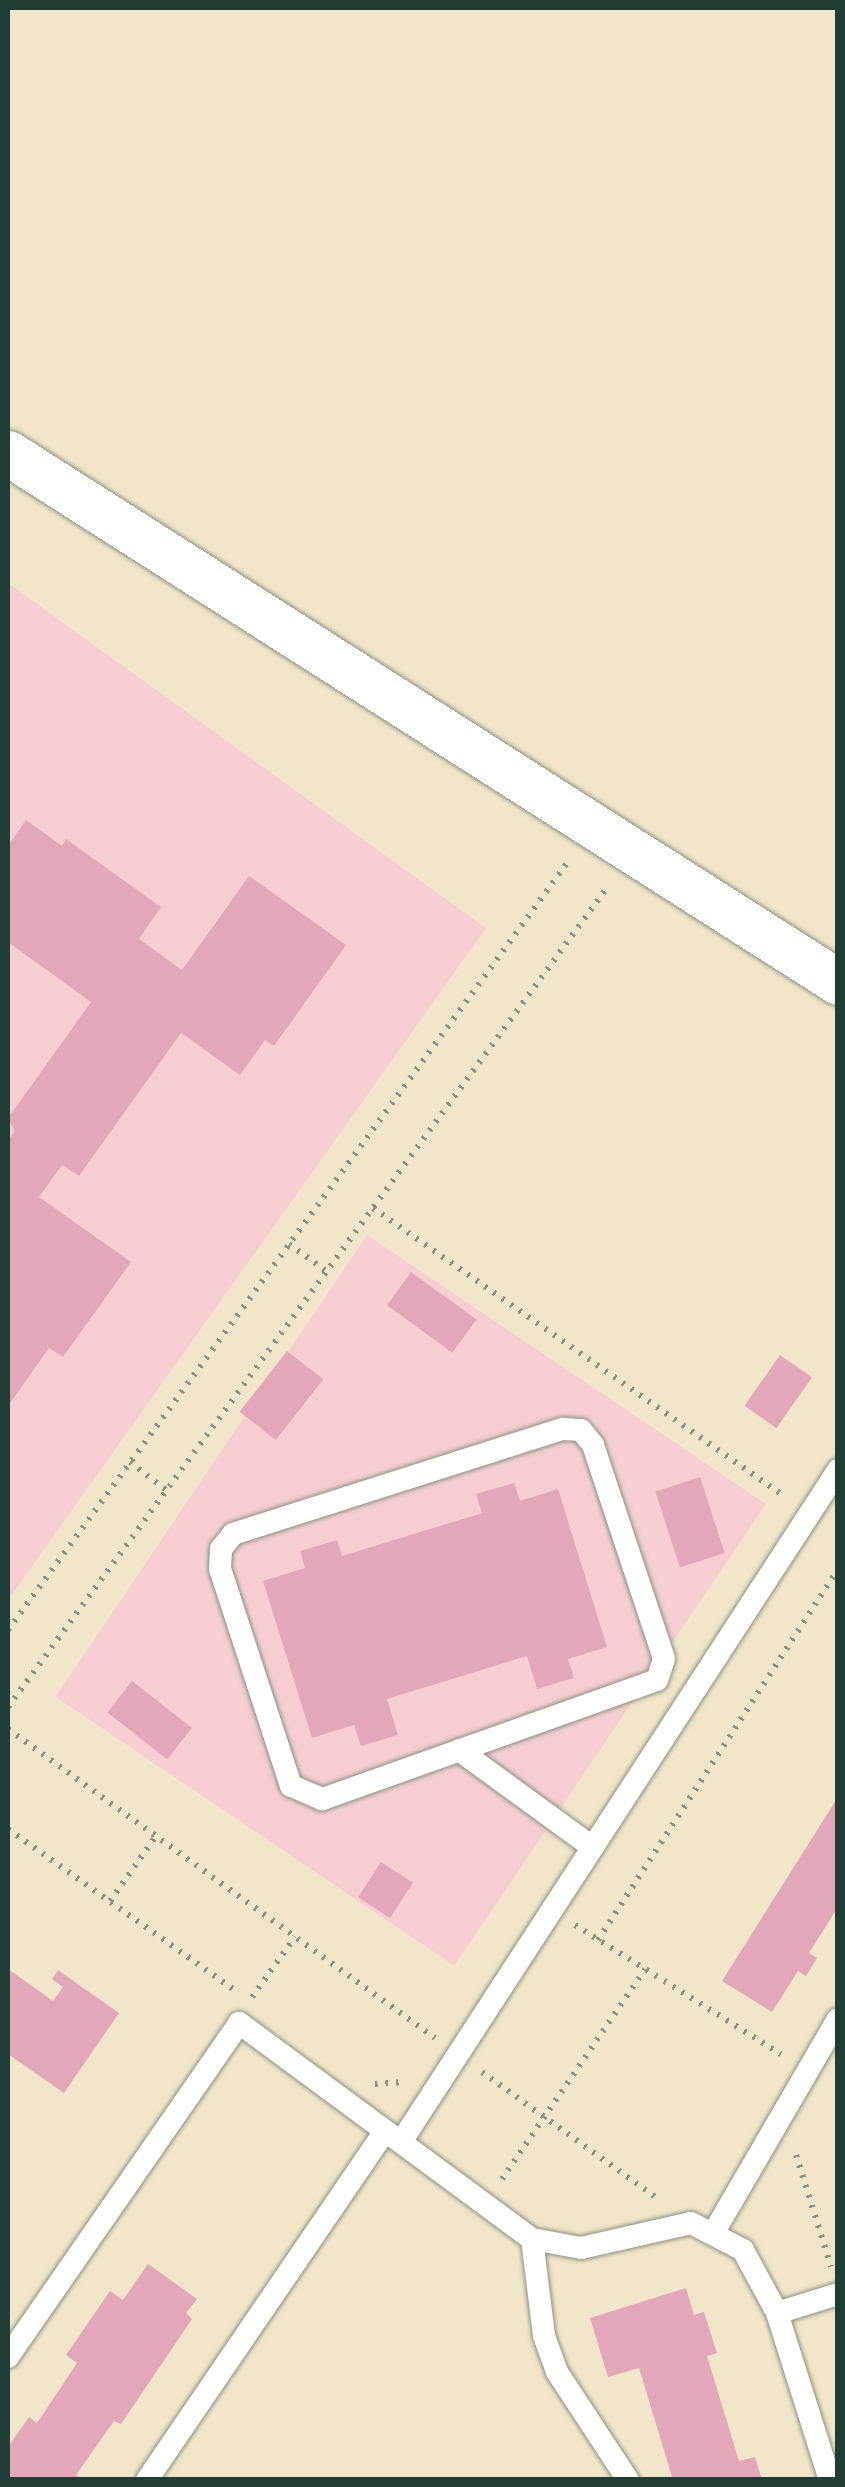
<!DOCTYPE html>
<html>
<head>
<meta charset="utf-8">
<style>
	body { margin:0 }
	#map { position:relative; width:845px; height:2487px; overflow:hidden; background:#f2e6ca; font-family:"Old Standard TT",serif }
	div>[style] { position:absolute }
	.built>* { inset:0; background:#f7cfd3; transform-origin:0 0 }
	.building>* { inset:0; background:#e2a7b9; transform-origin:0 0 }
	.path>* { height:6px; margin-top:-3px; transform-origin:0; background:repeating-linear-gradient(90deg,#88927f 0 2.5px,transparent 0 10.5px) }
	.roads { filter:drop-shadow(0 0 2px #88927f) drop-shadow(0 0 2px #88927f) }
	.lane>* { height:22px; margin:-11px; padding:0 11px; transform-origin:11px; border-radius:11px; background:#fff }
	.street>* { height:45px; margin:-22.5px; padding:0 22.5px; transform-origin:22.5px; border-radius:22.5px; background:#fff }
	span { translate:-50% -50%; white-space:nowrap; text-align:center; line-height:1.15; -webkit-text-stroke:8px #fcf5e5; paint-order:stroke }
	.frame { position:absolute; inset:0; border:10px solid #1f3d34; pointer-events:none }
</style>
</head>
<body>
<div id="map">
	<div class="built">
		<div style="clip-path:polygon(8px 583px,486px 928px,8px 1600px)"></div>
		<div style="left:367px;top:1235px;width:481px;height:557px;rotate:34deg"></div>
	</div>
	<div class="building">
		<div style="clip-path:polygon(26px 820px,62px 846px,66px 839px,161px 907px,139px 939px,182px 970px,249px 876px,346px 945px,274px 1046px,265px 1040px,240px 1075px,181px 1033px,79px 1176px,62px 1165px,39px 1197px,131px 1262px,63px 1357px,49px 1348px,8px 1406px,8px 1141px,15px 1131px,8px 1118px,91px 1002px,8px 942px,8px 846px)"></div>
		<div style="left:411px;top:1272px;width:81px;height:41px;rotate:36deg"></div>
		<div style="left:287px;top:1351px;width:46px;height:77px;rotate:38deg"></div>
		<div style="left:780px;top:1355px;width:39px;height:62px;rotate:35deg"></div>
		<div style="left:700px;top:1477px;width:80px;height:47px;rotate:72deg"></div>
		<div style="clip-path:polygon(514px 1483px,520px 1501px,558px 1489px,607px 1647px,568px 1659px,574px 1678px,537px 1689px,527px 1656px,387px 1699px,398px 1735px,361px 1746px,354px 1725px,312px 1738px,263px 1581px,305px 1568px,300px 1551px,337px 1540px,342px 1556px,482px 1513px,476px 1494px)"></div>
		<div style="left:132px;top:1681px;width:76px;height:40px;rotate:38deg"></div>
		<div style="clip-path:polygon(838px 1797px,838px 1907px,809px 1953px,817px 1958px,806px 1976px,798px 1971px,772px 2012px,722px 1981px)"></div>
		<div style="left:381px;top:1862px;width:38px;height:42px;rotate:33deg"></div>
		<div style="clip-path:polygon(8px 1969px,53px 2001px,63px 1987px,52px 1979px,58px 1970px,119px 2013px,64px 2093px,8px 2054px)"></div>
		<div style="clip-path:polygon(148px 2264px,197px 2299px,186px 2313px,192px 2319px,121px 2424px,114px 2421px,76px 2475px,82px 2480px,8px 2480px,8px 2447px,29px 2417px,37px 2423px,77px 2363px,66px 2355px,110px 2291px,123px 2300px)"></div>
		<div style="clip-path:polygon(686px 2288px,694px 2315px,704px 2312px,717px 2353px,707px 2356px,739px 2461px,755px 2457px,762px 2480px,673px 2480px,639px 2368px,608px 2377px,590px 2318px)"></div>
	</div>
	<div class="path">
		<div style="left:373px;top:1208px;width:502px;rotate:35.02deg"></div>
		<div style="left:289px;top:1244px;width:46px;rotate:36.1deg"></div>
		<div style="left:130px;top:1462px;width:46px;rotate:37.9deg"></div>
		<div style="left:8px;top:1630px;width:954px;rotate:-53.91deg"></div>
		<div style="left:8px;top:1707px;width:1018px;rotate:-53.83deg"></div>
		<div style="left:8px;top:1729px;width:527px;rotate:35.89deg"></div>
		<div style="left:8px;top:1829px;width:280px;rotate:35.4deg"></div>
		<div style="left:110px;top:1901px;width:80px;rotate:-54.7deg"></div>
		<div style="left:575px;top:1925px;width:243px;rotate:32.1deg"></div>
		<div style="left:598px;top:1940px;width:442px;rotate:-57.1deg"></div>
		<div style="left:252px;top:1997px;width:74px;rotate:-54.4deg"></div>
		<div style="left:482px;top:2072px;width:217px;rotate:35.8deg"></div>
		<div style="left:375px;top:2084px;width:27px;rotate:-4deg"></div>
		<div style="left:796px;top:2155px;width:117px;rotate:72.6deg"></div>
		<div style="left:502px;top:2179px;width:254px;rotate:-55.7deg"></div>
	</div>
	<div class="roads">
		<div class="lane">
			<div style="left:563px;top:1429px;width:18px;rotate:3deg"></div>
			<div style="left:581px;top:1430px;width:19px;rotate:51deg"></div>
			<div style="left:593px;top:1445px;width:225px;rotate:71.6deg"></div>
			<div style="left:664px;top:1659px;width:22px;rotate:108deg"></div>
			<div style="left:657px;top:1680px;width:356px;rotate:160.4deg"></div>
			<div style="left:322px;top:1799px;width:34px;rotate:-157deg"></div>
			<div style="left:291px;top:1786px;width:228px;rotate:-108.1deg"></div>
			<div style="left:220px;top:1569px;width:20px;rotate:-87deg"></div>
			<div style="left:221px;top:1549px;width:19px;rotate:-51deg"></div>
			<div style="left:233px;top:1534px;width:346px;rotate:-17.7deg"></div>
			<div style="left:459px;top:1750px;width:165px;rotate:36.1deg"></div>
			<div style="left:401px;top:2142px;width:802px;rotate:-56.96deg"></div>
			<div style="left:714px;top:2232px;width:246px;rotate:-59.8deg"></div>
			<div style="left:532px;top:2239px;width:98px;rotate:82.9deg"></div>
			<div style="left:544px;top:2336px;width:38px;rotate:70deg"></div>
			<div style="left:557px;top:2372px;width:129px;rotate:56.7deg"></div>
			<div style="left:777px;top:2313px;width:64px;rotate:-17.3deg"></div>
			<div style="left:8px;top:2357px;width:406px;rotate:-55.3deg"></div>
			<div style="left:239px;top:2023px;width:364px;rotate:36.4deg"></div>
			<div style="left:532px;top:2239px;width:50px;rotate:10.4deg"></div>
			<div style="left:581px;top:2248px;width:113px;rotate:-12.8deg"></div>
			<div style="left:691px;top:2223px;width:59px;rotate:27.4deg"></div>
			<div style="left:743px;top:2250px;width:72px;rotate:61.6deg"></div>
			<div style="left:777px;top:2313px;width:175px;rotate:72.4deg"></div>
			<div style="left:147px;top:2480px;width:422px;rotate:-55.7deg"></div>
		</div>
		<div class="street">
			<div style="left:8px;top:453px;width:984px;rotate:32.51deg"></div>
		</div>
	</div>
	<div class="frame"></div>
</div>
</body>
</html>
